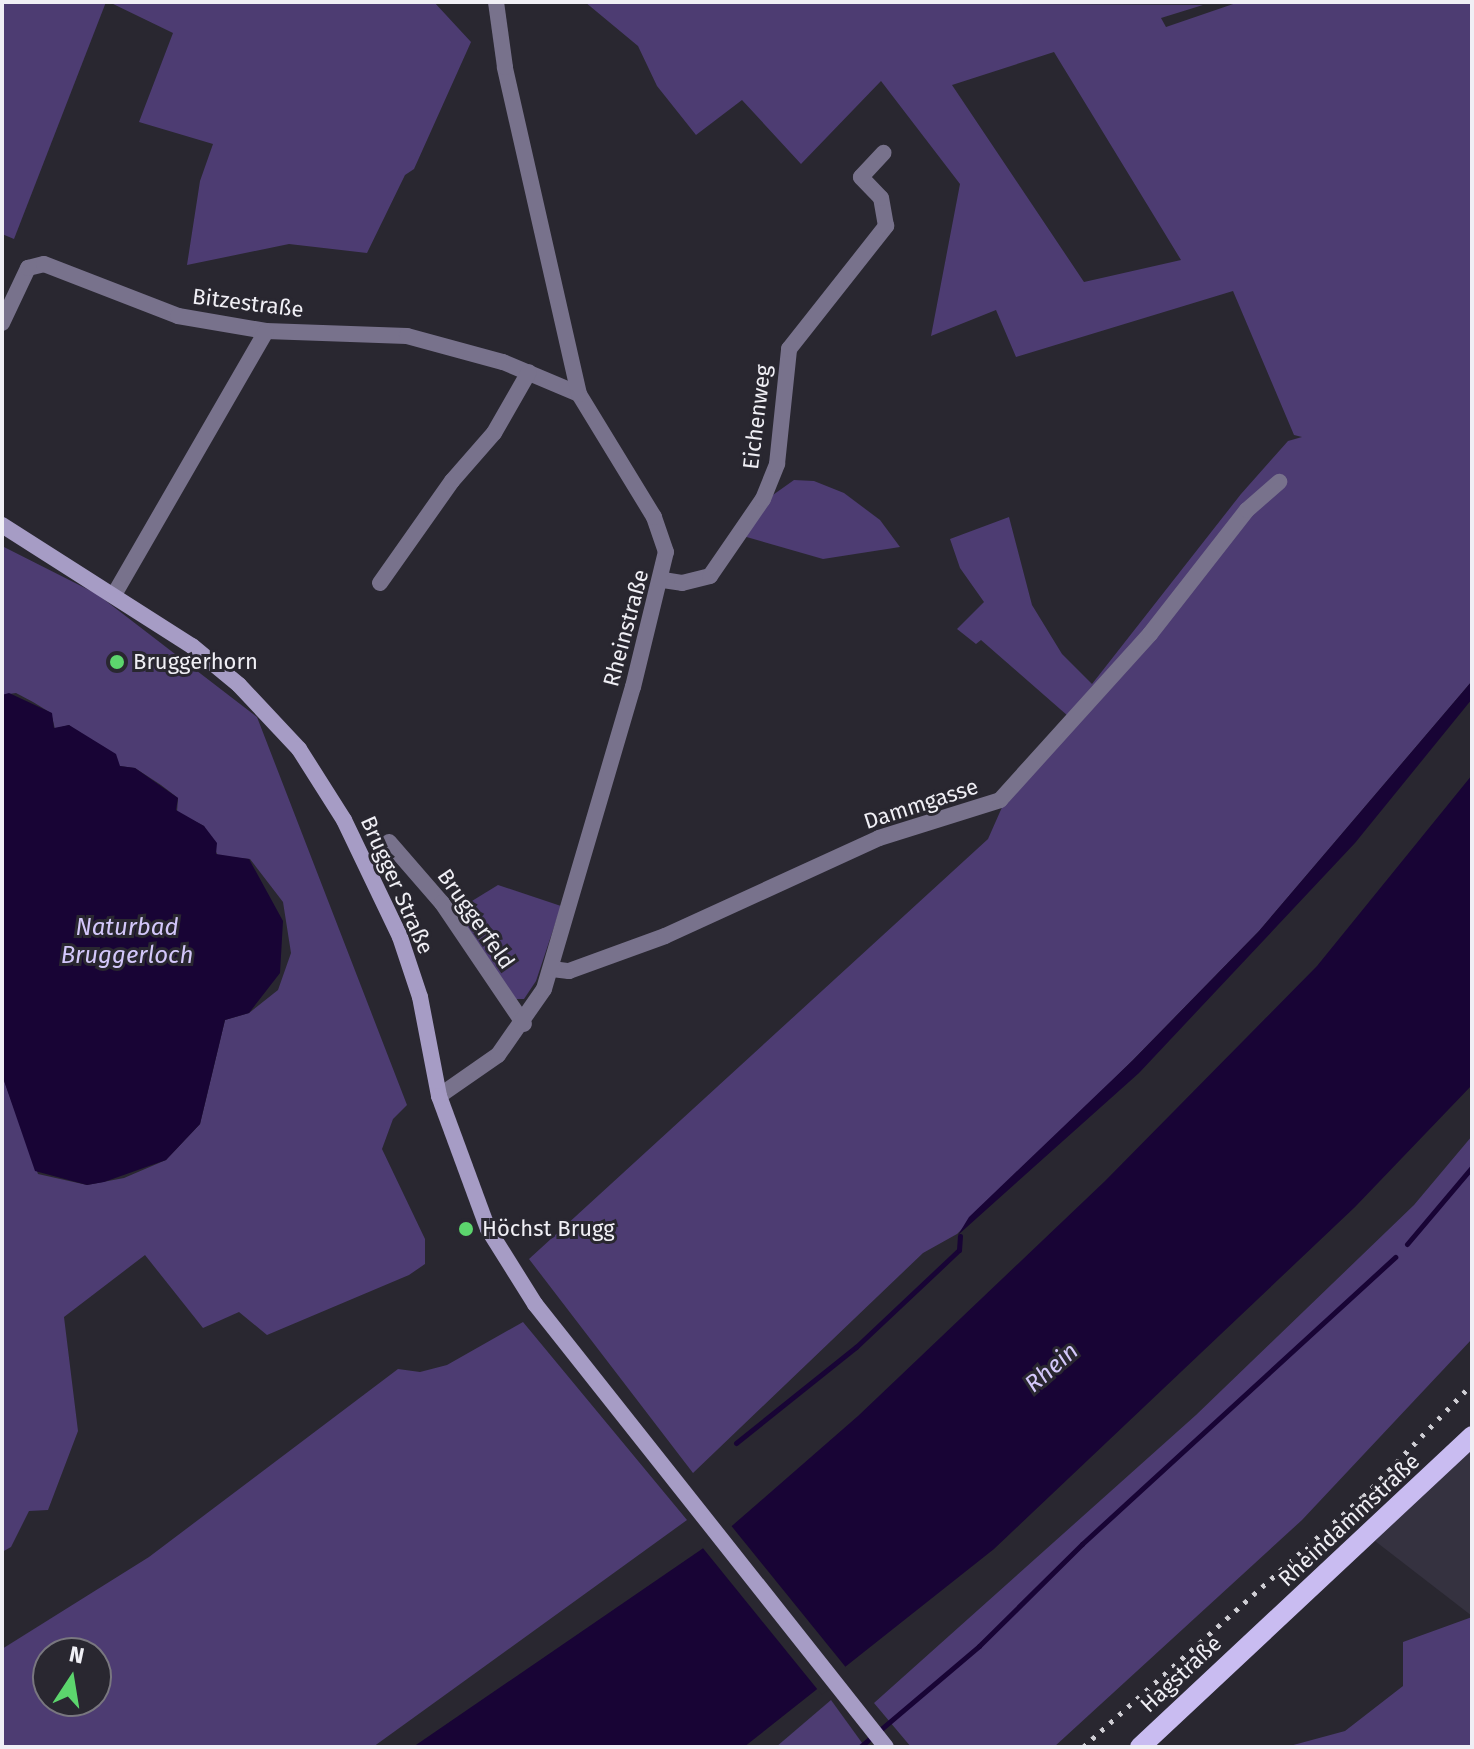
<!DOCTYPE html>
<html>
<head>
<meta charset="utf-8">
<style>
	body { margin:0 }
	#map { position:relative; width:1474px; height:1749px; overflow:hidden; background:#292730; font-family:"Fira Sans",sans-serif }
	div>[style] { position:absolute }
	.built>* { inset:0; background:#353240 }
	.green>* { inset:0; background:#4d3c72 }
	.water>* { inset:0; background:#180435 }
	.pier>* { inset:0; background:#292730; transform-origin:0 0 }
	.stream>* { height:5px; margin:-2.5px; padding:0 2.5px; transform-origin:2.5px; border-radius:2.5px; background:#180435 }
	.minor>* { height:16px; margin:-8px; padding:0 8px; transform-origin:8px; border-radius:8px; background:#78728c }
	.secondary>* { height:16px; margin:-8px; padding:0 8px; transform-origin:8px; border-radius:8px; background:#a69cc5 }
	.primary>* { height:20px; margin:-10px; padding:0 10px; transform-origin:10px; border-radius:10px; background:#c9bcf1 }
	.rail>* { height:5px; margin-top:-2.5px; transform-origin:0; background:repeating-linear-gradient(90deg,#cecdd3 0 4px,transparent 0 12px) }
	.dots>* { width:22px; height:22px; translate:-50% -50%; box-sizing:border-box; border:4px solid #292730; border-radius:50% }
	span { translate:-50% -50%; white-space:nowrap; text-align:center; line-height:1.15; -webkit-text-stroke:6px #292730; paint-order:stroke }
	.street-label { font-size:22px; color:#f0eff5 }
	.poi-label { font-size:22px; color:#f0eff5 }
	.left { translate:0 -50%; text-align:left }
	.water-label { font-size:24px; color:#d3c7fa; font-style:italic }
	.frame { position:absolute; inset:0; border:4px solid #f0eff5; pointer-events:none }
	.north { position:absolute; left:32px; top:1637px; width:80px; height:80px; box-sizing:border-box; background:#292730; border:2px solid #79777f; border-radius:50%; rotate:12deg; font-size:22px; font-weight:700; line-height:32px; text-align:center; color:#f0eff5 }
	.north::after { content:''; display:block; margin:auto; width:28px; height:36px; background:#5cd56d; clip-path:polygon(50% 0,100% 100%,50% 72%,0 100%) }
</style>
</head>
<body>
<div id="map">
	<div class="built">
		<div style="clip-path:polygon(1469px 1448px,1472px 1451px,1472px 1616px,1375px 1541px)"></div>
	</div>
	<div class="green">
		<div style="clip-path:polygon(2px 2px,106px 2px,14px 239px,2px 234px)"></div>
		<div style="clip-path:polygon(109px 2px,434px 2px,471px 42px,414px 169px,405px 175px,367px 253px,289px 244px,187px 265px,200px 181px,213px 144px,139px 122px,173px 33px)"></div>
		<div style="clip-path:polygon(evenodd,585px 2px,1203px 5px,1161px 18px,1166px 27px,1239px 2px,1472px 2px,1472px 681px,1259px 931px,1133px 1060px,957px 1234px,923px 1253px,693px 1473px,529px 1259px,988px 839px,1003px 805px,1068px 716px,981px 640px,976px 644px,957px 629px,984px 602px,960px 568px,950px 539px,1009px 517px,1032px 605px,1062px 654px,1092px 684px,1241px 494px,1288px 441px,1302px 437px,1294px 435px,1233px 291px,1016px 357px,996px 310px,931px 336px,960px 184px,881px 81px,801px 164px,742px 100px,696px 135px,657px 86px,638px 46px,585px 2px,1054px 52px,1181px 260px,1084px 282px,952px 85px,1054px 52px)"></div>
		<div style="clip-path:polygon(794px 480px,814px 481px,844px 493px,880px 520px,900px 547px,823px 559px,743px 536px,770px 497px)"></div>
		<div style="clip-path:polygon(2px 546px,97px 594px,257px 717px,407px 1105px,393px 1119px,382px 1149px,425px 1239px,425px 1264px,409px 1275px,267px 1335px,239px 1312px,203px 1328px,145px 1255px,64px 1317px,78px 1431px,48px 1510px,29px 1511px,11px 1547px,2px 1552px,2px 1075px,38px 1174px,87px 1185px,124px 1178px,166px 1160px,200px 1124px,225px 1020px,249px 1013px,278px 990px,291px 953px,283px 902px,250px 859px,218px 856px,204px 826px,177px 812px,178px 798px,161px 785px,135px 768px,119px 766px,69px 725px,55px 729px,51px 713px,33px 702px,16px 693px,2px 695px)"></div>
		<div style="clip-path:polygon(498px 885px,561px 906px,536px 981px,524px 999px,516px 999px,454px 912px)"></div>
		<div style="clip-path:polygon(1472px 1136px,1472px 1339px,1302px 1520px,1054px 1747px,911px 1747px,874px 1703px,1196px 1415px,1414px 1205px)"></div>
		<div style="clip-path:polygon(evenodd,523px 1322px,687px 1520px,373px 1747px,2px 1747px,2px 1649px,149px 1557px,398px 1369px,420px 1372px,447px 1365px,523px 1322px,48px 1653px,96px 1653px,96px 1701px,48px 1701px,48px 1653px)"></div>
		<div style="clip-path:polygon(1472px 1617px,1472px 1747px,1286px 1747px,1345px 1731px,1403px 1686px,1403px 1642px)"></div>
		<div style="clip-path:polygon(831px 1700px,865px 1747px,776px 1747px)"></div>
	</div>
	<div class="water">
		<div style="clip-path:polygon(1472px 681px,1472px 699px,1355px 843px,1139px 1073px,958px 1235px,969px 1217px,1133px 1060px,1259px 931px)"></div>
		<div style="clip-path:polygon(9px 693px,52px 713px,54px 728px,69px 725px,116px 754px,120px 766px,135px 768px,178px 798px,176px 810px,204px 826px,217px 843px,216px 854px,249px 859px,283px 921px,280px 973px,249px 1013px,225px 1020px,200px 1124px,166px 1160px,104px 1182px,87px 1185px,35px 1171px,2px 1075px,2px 695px)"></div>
		<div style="clip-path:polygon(1472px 775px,1472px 1085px,1355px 1207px,994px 1549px,744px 1747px,413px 1747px,718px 1538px,858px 1416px,1105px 1181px,1317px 966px)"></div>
	</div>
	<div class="pier">
		<div style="left:729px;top:1523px;width:192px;height:36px;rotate:51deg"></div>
	</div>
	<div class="stream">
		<div style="left:1407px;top:1244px;width:101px;rotate:-49.8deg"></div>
		<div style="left:736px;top:1443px;width:154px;rotate:-38.7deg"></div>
		<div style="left:856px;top:1347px;width:141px;rotate:-43.3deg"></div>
		<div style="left:959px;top:1250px;width:14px;rotate:-86deg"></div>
		<div style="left:860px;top:1747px;width:156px;rotate:-40.3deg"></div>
		<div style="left:979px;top:1646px;width:145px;rotate:-44.7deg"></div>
		<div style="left:1082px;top:1544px;width:425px;rotate:-42.5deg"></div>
	</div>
	<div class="minor">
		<div style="left:2px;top:323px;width:61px;rotate:-64.7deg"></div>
		<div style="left:28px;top:268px;width:16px;rotate:-14deg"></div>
		<div style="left:44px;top:264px;width:144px;rotate:21.2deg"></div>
		<div style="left:178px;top:316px;width:89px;rotate:9.7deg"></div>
		<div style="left:266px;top:331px;width:141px;rotate:2deg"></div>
		<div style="left:407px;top:336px;width:99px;rotate:15.2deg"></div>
		<div style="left:503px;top:362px;width:82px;rotate:22.8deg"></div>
		<div style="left:663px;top:580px;width:19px;rotate:9deg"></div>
		<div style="left:682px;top:583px;width:29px;rotate:-14deg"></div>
		<div style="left:710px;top:576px;width:93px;rotate:-55.5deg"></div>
		<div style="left:763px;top:499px;width:38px;rotate:-68deg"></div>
		<div style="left:777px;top:464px;width:116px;rotate:-84deg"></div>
		<div style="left:789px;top:349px;width:157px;rotate:-51.7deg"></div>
		<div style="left:886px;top:226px;width:28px;rotate:-100deg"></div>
		<div style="left:881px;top:198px;width:29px;rotate:-134deg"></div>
		<div style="left:861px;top:177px;width:33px;rotate:-47deg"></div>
		<div style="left:380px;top:583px;width:125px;rotate:-54.8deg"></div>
		<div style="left:452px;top:481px;width:64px;rotate:-48.8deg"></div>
		<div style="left:494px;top:433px;width:70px;rotate:-60.2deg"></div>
		<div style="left:115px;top:593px;width:302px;rotate:-60deg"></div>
		<div style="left:389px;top:842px;width:81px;rotate:49deg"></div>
		<div style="left:442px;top:903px;width:146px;rotate:55.9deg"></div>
		<div style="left:552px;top:969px;width:17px;rotate:7deg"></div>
		<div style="left:569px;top:971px;width:102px;rotate:-20deg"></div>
		<div style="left:665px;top:936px;width:235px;rotate:-24.6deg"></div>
		<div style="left:879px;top:838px;width:127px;rotate:-17.4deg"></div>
		<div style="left:1000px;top:800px;width:224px;rotate:-47.9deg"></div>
		<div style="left:1150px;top:634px;width:157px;rotate:-52deg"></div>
		<div style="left:1247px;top:510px;width:43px;rotate:-41.2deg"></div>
		<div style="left:439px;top:1096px;width:72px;rotate:-34.8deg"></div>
		<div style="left:498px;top:1055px;width:80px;rotate:-55.1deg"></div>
		<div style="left:544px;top:989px;width:315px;rotate:-73.6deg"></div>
		<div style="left:633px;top:687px;width:139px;rotate:-76.3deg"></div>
		<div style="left:666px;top:552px;width:37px;rotate:-109deg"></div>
		<div style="left:654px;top:517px;width:144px;rotate:-121.4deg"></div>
		<div style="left:579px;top:394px;width:335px;rotate:-102.8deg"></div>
		<div style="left:505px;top:67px;width:66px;rotate:-97.9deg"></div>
	</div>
	<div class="secondary">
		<div style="left:2px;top:525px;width:225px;rotate:32.5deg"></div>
		<div style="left:192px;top:646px;width:61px;rotate:39.7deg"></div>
		<div style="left:239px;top:685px;width:88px;rotate:46.8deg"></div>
		<div style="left:299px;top:749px;width:84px;rotate:57.6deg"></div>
		<div style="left:344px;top:820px;width:130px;rotate:64.4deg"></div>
		<div style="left:400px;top:937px;width:63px;rotate:71.6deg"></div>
		<div style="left:420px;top:997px;width:101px;rotate:79.1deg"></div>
		<div style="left:439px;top:1096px;width:142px;rotate:69.8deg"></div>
		<div style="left:488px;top:1229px;width:89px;rotate:57.9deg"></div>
		<div style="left:535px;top:1304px;width:565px;rotate:51.61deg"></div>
	</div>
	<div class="primary">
		<div style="left:1140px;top:1747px;width:455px;rotate:-43.1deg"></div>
	</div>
	<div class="rail">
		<div style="left:1083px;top:1747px;width:375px;rotate:-41.8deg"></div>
		<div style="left:1363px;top:1497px;width:157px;rotate:-46deg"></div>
	</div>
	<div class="dots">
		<div style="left:117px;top:662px;background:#5cd56d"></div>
		<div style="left:466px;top:1229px;background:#5cd56d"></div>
	</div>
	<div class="street-label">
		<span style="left:248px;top:303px;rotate:7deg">Bitzestraße</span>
		<span style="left:757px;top:417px;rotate:-83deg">Eichenweg</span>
		<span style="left:626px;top:628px;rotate:-75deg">Rheinstraße</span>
		<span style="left:921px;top:804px;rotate:-18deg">Dammgasse</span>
		<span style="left:397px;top:885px;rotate:66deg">Brugger Straße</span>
		<span style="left:476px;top:919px;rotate:55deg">Bruggerfeld</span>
		<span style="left:1349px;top:1520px;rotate:-43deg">Rheindammstraße</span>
		<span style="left:1181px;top:1674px;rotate:-43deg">Hagstraße</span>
	</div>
	<div class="poi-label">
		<span class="left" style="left:133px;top:662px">Bruggerhorn</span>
		<span class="left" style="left:482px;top:1229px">Höchst Brugg</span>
	</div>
	<div class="water-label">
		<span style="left:127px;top:942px">Naturbad<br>Bruggerloch</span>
		<span style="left:1052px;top:1368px;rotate:-41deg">Rhein</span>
	</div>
	<div class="frame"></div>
	<div class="north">N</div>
</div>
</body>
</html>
